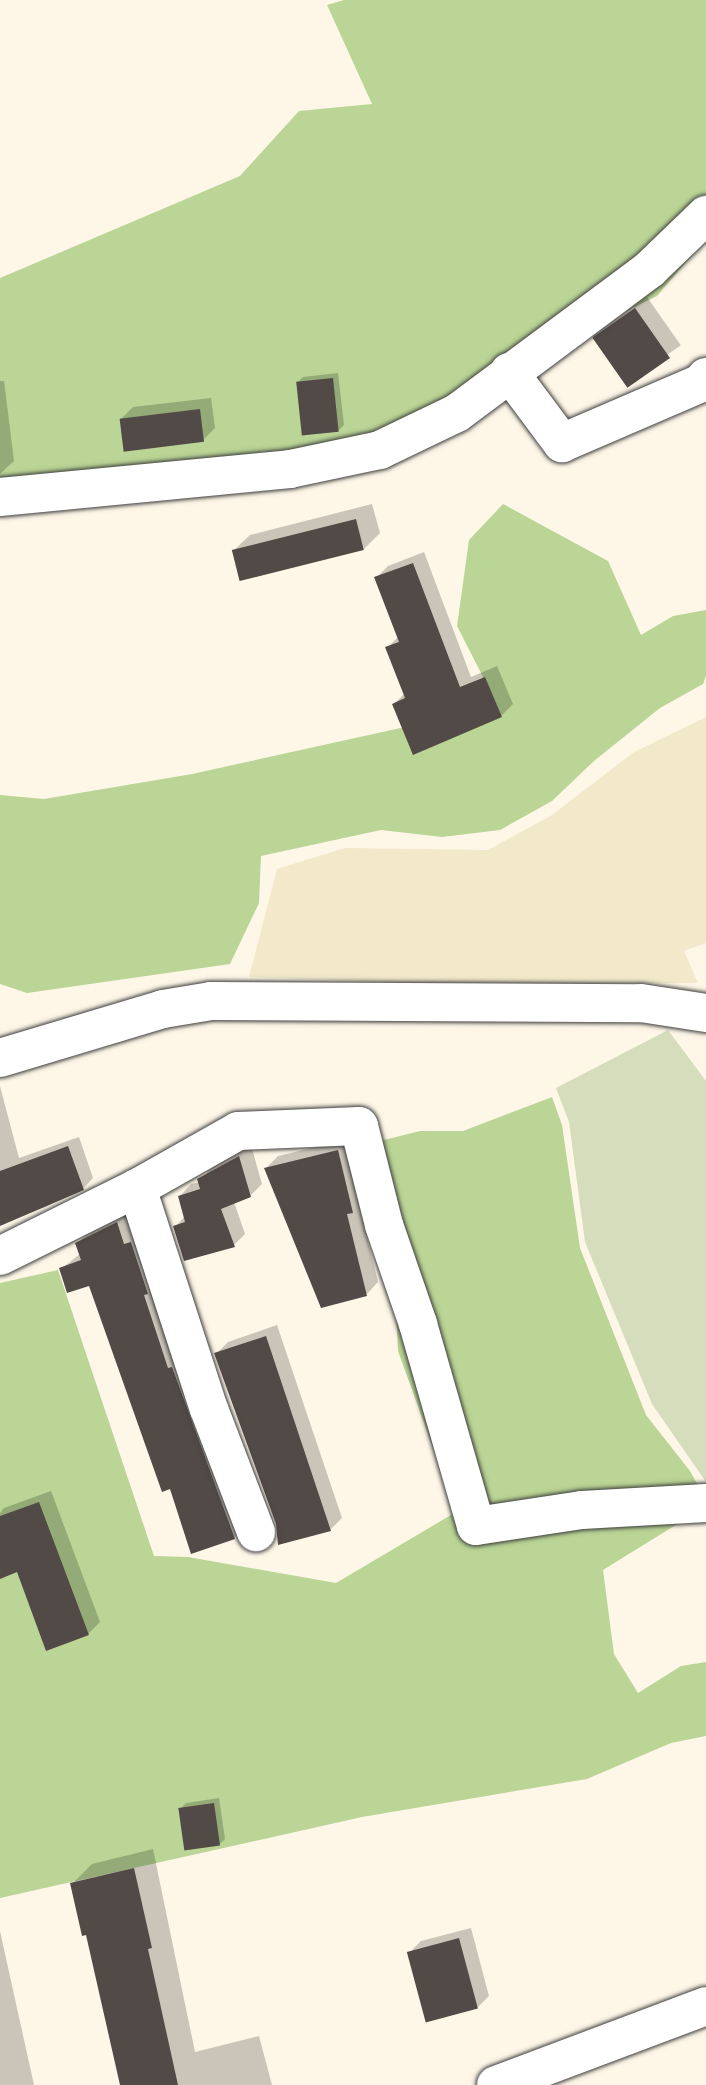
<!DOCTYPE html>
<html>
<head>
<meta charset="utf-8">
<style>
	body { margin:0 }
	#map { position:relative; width:706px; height:2085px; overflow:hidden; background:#fef7e8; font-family:"Libre Baskerville",serif }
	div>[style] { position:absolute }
	.farmland>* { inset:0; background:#f1e9ca }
	.forest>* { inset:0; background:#bad595 }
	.cemetery>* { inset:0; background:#d6ddbc }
	.shadow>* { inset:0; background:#0003; transform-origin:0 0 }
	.building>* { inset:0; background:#524a47; transform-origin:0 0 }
	.roads { filter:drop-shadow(0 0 2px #3d3d3d) drop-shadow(0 0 2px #3d3d3d) }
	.minor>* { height:38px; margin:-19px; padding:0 19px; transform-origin:19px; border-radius:19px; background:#fff }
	span { translate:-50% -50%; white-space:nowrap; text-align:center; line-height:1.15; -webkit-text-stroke:7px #fff; paint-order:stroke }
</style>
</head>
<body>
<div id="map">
	<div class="farmland">
		<div style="clip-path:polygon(706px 717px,706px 943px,684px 951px,698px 983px,421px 983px,249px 977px,277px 869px,345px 848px,488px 850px,552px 815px,634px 752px)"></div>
	</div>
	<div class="forest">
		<div style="clip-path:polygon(344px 0,706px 0,706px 239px,657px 296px,353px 445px,0 485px,0 278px,240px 176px,299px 111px,372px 104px,327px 5px)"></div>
		<div style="clip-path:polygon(503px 504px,608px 561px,641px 635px,673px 616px,706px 610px,706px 676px,703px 684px,660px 708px,594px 761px,552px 801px,500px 830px,442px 837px,381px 830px,261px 856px,259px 903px,230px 964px,27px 993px,0 984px,0 795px,44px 799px,192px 774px,446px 718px,483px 677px,457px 626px,469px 540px)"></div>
		<div style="clip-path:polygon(552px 1097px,562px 1125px,580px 1248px,646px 1415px,690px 1471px,705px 1498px,679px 1523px,603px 1570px,614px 1654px,638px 1693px,681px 1666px,706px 1662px,706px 1736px,671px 1743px,587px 1779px,362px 1817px,0 1898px,0 1283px,58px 1270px,154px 1556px,188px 1557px,336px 1583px,456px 1512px,398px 1351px,396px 1310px,376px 1142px,420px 1131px,463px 1131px)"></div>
	</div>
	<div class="cemetery">
		<div style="clip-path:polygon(668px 1030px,706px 1081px,706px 1482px,652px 1404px,585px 1242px,569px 1122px,556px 1088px)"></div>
	</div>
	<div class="shadow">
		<div style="left:647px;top:297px;width:59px;height:67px;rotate:55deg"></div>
		<div style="clip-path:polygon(338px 373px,344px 425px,338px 431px,297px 383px,303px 377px)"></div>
		<div style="clip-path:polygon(0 381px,4px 381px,14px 461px,0 474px)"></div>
		<div style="clip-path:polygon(211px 398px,215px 428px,203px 440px,121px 419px,133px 407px)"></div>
		<div style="clip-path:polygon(372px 504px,380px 533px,364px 549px,233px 551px,250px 535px)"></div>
		<div style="clip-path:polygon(424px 552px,471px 677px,497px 666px,513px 704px,501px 716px,394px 704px,405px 693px,387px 648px,399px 636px,376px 578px,388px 566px)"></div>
		<div style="clip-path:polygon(0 1086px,19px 1158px,79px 1137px,93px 1178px,83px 1189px,45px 1207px,0 1224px)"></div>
		<div style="clip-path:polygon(350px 1139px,364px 1200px,359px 1205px,378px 1282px,367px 1294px,322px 1306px,266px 1168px,278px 1156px)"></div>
		<div style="clip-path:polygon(251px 1145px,262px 1184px,250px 1196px,234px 1202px,245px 1234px,234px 1245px,175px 1227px,185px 1216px,180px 1196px,191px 1184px,200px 1182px,211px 1168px)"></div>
		<div style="clip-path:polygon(129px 1212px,246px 1526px,234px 1538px,91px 1284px,61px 1269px,80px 1254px,77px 1244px,89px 1232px)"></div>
		<div style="clip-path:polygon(277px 1325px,342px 1518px,330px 1530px,278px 1524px,216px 1354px,228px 1342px)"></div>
		<div style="clip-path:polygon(51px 1491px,100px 1622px,88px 1634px,18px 1570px,0 1539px,0 1513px,4px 1508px)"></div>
		<div style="clip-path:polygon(219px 1798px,225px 1839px,219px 1845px,180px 1809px,186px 1803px)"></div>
		<div style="clip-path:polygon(153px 1849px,195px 2052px,259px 2036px,272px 2085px,121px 2085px,87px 1933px,72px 1884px,92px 1864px)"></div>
		<div style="clip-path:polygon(471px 1928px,489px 1996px,477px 2008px,409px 1953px,421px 1941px)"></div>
		<div style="clip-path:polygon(0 1931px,34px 2085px,0 2085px)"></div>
	</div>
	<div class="building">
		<div style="left:635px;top:308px;width:61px;height:52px;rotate:55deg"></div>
		<div style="left:333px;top:378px;width:54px;height:37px;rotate:84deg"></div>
		<div style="left:200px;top:409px;width:33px;height:81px;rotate:83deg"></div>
		<div style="left:356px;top:519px;width:32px;height:128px;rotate:76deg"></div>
		<div style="clip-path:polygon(413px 563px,460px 687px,485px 677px,502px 717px,413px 755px,392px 704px,405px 698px,385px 647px,399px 642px,374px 577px)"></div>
		<div style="clip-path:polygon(68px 1146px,84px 1190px,0 1226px,0 1171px)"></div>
		<div style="clip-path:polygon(338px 1150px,353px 1213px,347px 1214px,367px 1296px,321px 1308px,264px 1168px)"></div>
		<div style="clip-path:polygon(239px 1156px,251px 1197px,221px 1209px,235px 1247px,184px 1261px,173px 1226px,185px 1222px,178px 1196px,200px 1189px,197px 1179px)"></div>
		<div style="clip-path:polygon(117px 1222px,124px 1244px,131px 1242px,148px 1294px,144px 1295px,168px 1368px,172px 1367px,235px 1539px,191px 1554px,170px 1489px,162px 1492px,89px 1286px,67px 1293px,59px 1268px,81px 1260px,75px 1243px)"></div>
		<div style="clip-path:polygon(266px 1336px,331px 1531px,278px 1545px,276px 1524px,214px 1353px)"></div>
		<div style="clip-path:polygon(39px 1502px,89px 1635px,46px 1651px,17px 1572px,0 1579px,0 1516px)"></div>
		<div style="left:214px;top:1803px;width:43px;height:36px;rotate:82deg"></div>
		<div style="clip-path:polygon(134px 1868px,152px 1948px,148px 1949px,178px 2085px,120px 2085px,86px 1935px,82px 1936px,70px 1883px)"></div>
		<div style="left:459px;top:1938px;width:73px;height:54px;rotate:75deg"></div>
	</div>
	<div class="roads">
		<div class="minor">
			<div style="left:509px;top:372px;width:89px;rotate:53.3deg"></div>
			<div style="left:562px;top:443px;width:151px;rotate:-23.3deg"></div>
			<div style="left:701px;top:383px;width:8px;rotate:-50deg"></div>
			<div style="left:0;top:497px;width:291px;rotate:-5.5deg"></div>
			<div style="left:290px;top:469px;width:92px;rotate:-11.9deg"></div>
			<div style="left:380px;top:450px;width:85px;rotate:-25.7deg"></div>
			<div style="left:457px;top:413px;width:241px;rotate:-36.7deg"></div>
			<div style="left:650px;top:269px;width:78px;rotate:-44deg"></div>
			<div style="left:0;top:1058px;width:170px;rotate:-16.7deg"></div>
			<div style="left:163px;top:1009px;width:49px;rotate:-9.5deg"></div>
			<div style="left:211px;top:1001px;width:430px;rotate:0.3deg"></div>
			<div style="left:641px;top:1003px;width:66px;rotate:8.7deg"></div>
			<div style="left:137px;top:1188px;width:232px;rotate:72deg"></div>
			<div style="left:209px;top:1409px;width:132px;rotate:69.1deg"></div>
			<div style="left:0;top:1256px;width:153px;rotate:-26.4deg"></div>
			<div style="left:137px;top:1188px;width:116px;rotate:-29.4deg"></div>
			<div style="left:238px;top:1131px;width:121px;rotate:-2.4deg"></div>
			<div style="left:359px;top:1126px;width:102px;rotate:75.8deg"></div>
			<div style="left:384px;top:1225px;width:105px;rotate:71deg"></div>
			<div style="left:418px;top:1324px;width:210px;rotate:74deg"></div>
			<div style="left:476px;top:1526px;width:107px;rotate:-8.6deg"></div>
			<div style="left:582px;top:1510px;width:124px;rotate:-3.2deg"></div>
			<div style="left:496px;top:2085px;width:224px;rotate:-20.6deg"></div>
		</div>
	</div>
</div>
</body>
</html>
